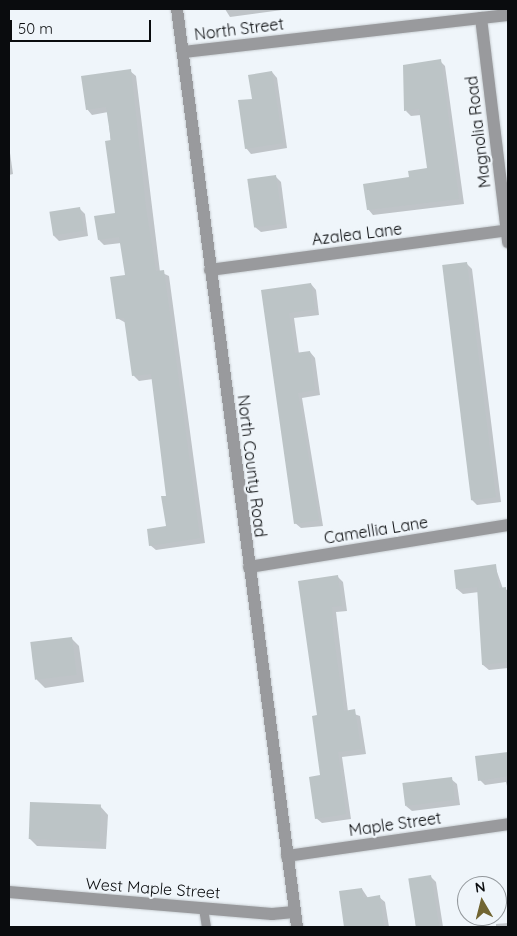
<!DOCTYPE html>
<html>
<head>
<meta charset="utf-8">
<style>
	body { margin:0 }
	#map { position:relative; width:517px; height:936px; overflow:hidden; background:#eff5fa; font-family:Quicksand,sans-serif }
	div>[style] { position:absolute }
	.shadow>* { inset:0; background:#0003 }
	.building>* { inset:0; background:#bcc4c6; transform-origin:0 0 }
	.roads { filter:drop-shadow(0 0 1px #cad0d4) drop-shadow(0 0 1px #cad0d4) }
	.service>* { height:9px; margin:-4.5px; padding:0 4.5px; transform-origin:4.5px; border-radius:4.5px; background:#999a9d }
	.minor>* { height:12px; margin:-6px; padding:0 6px; transform-origin:6px; border-radius:6px; background:#999a9d }
	.tertiary>* { height:12px; margin:-6px; padding:0 6px; transform-origin:6px; border-radius:6px; background:#999a9d }
	span { translate:-50% -50%; white-space:nowrap; text-align:center; line-height:1.15; -webkit-text-stroke:4.5px #eff5fa; paint-order:stroke }
	.street-label { font-size:16px; color:#0a0c0e }
	.frame { position:absolute; inset:0; border:10px solid #0a0c0e; pointer-events:none }
	.north { position:absolute; left:457px; top:876px; width:50px; height:50px; box-sizing:border-box; background:#eff5fa; border:1px solid #93989c; border-radius:50%; rotate:352deg; font-size:14px; font-weight:700; line-height:20px; text-align:center; color:#0a0c0e }
	.north::after { content:''; display:block; margin:auto; width:18px; height:22px; background:#716532; clip-path:polygon(50% 0,100% 100%,50% 72%,0 100%) }
	.scale { position:absolute; left:10px; top:20px; width:141px; height:22px; box-sizing:border-box; border:2px solid #0a0c0e; border-top:0; padding-left:6px; font-size:15px; line-height:18px; white-space:nowrap; color:#0a0c0e; -webkit-text-stroke:4px #eff5fa; paint-order:stroke }
</style>
</head>
<body>
<div id="map">
	<div class="shadow">
		<div style="clip-path:polygon(225px 9px,282px 9px,282px 10px,230px 17px)"></div>
		<div style="clip-path:polygon(440px 61px,445px 66px,464px 204px,373px 215px,368px 209px,429px 169px,421px 115px,411px 116px,406px 111px)"></div>
		<div style="clip-path:polygon(130px 71px,136px 76px,160px 272px,169px 276px,205px 543px,156px 550px,150px 545px,167px 527px,168px 497px,153px 379px,139px 381px,134px 376px,126px 323px,117px 318px,126px 276px,121px 243px,104px 245px,99px 240px,117px 214px,108px 112px,92px 115px,87px 109px)"></div>
		<div style="clip-path:polygon(272px 72px,277px 78px,287px 148px,251px 154px,246px 148px,253px 100px)"></div>
		<div style="clip-path:polygon(9px 146px,13px 174px,9px 175px)"></div>
		<div style="clip-path:polygon(276px 177px,281px 182px,287px 228px,261px 232px,255px 227px)"></div>
		<div style="clip-path:polygon(80px 209px,85px 214px,88px 236px,59px 241px,53px 235px)"></div>
		<div style="clip-path:polygon(467px 264px,472px 269px,501px 502px,477px 505px,472px 500px)"></div>
		<div style="clip-path:polygon(311px 284px,316px 290px,319px 315px,294px 318px,299px 354px,310px 352px,315px 358px,320px 395px,302px 398px,323px 526px,301px 528px,295px 523px,262px 291px)"></div>
		<div style="clip-path:polygon(495px 566px,503px 589px,508px 590px,508px 668px,489px 670px,483px 665px,479px 592px,463px 594px,457px 589px)"></div>
		<div style="clip-path:polygon(337px 576px,343px 582px,347px 611px,336px 612px,348px 712px,360px 716px,366px 754px,342px 757px,351px 819px,322px 823px,316px 818px,322px 776px,318px 716px,299px 582px)"></div>
		<div style="clip-path:polygon(71px 638px,79px 646px,84px 682px,45px 688px,37px 680px,32px 643px)"></div>
		<div style="clip-path:polygon(508px 753px,508px 790px,506px 782px,485px 785px,480px 780px,476px 757px)"></div>
		<div style="clip-path:polygon(451px 779px,457px 784px,460px 805px,412px 811px,406px 806px)"></div>
		<div style="clip-path:polygon(100px 806px,108px 815px,106px 849px,37px 846px,29px 838px)"></div>
		<div style="clip-path:polygon(431px 877px,436px 882px,443px 927px,416px 927px,410px 880px)"></div>
		<div style="clip-path:polygon(362px 889px,368px 898px,379px 897px,385px 902px,389px 927px,345px 927px,340px 892px)"></div>
		<div style="clip-path:polygon(508px 923px,508px 927px,496px 927px,496px 924px)"></div>
	</div>
	<div class="building">
		<div style="clip-path:polygon(441px 59px,459px 199px,367px 210px,363px 184px,409px 177px,408px 171px,427px 168px,419px 109px,404px 111px,403px 65px)"></div>
		<div style="clip-path:polygon(131px 69px,146px 208px,156px 271px,164px 270px,200px 538px,149px 546px,147px 529px,166px 526px,161px 496px,166px 496px,151px 374px,132px 376px,124px 318px,116px 319px,110px 277px,125px 275px,119px 237px,98px 240px,94px 216px,115px 213px,105px 141px,111px 140px,106px 107px,86px 110px,81px 76px)"></div>
		<div style="clip-path:polygon(272px 71px,283px 143px,245px 149px,238px 100px,252px 99px,248px 75px)"></div>
		<div style="left:276px;top:175px;width:49px;height:29px;rotate:82deg"></div>
		<div style="left:80px;top:207px;width:24px;height:31px;rotate:81deg"></div>
		<div style="left:467px;top:262px;width:237px;height:25px;rotate:83deg"></div>
		<div style="clip-path:polygon(311px 283px,315px 309px,289px 313px,295px 353px,310px 351px,315px 390px,298px 393px,319px 520px,294px 524px,261px 290px)"></div>
		<div style="clip-path:polygon(496px 564px,499px 588px,506px 587px,508px 662px,482px 665px,477px 587px,456px 589px,454px 570px)"></div>
		<div style="clip-path:polygon(338px 575px,342px 606px,332px 607px,333px 630px,344px 711px,355px 709px,361px 749px,338px 752px,346px 814px,315px 819px,309px 777px,320px 775px,312px 716px,317px 715px,298px 581px)"></div>
		<div style="left:72px;top:637px;width:38px;height:42px;rotate:83deg"></div>
		<div style="clip-path:polygon(508px 752px,508px 776px,478px 781px,475px 756px)"></div>
		<div style="left:452px;top:777px;width:23px;height:50px;rotate:83deg"></div>
		<div style="left:30px;top:802px;width:71px;height:37px;rotate:2deg"></div>
		<div style="left:431px;top:875px;width:53px;height:23px;rotate:81deg"></div>
		<div style="clip-path:polygon(362px 888px,363px 898px,380px 895px,384px 927px,344px 927px,339px 891px)"></div>
	</div>
	<div class="roads">
		<div class="service">
			<div style="left:203px;top:908px;width:19px;rotate:81deg"></div>
		</div>
		<div class="minor">
			<div style="left:481px;top:18px;width:226px;rotate:83.1deg"></div>
			<div style="left:183px;top:52px;width:327px;rotate:-6.5deg"></div>
			<div style="left:210px;top:270px;width:301px;rotate:-7.6deg"></div>
			<div style="left:249px;top:567px;width:262px;rotate:-9.2deg"></div>
			<div style="left:287px;top:856px;width:223px;rotate:-8.2deg"></div>
			<div style="left:9px;top:892px;width:264px;rotate:4.8deg"></div>
			<div style="left:272px;top:914px;width:22px;rotate:-5deg"></div>
		</div>
		<div class="tertiary">
			<div style="left:177px;top:9px;width:926px;rotate:82.55deg"></div>
		</div>
	</div>
	<div class="street-label">
		<span style="left:239px;top:29px;rotate:-7deg">North Street</span>
		<span style="left:478px;top:132px;rotate:-97deg">Magnolia Road</span>
		<span style="left:357px;top:234px;rotate:-7deg">Azalea Lane</span>
		<span style="left:252px;top:466px;rotate:83deg">North County Road</span>
		<span style="left:376px;top:530px;rotate:-9deg">Camellia Lane</span>
		<span style="left:395px;top:824px;rotate:-8deg">Maple Street</span>
		<span style="left:153px;top:888px;rotate:4deg">West Maple Street</span>
	</div>
	<div class="frame"></div>
	<div class="north">N</div>
	<div class="scale">50 m</div>
</div>
</body>
</html>
